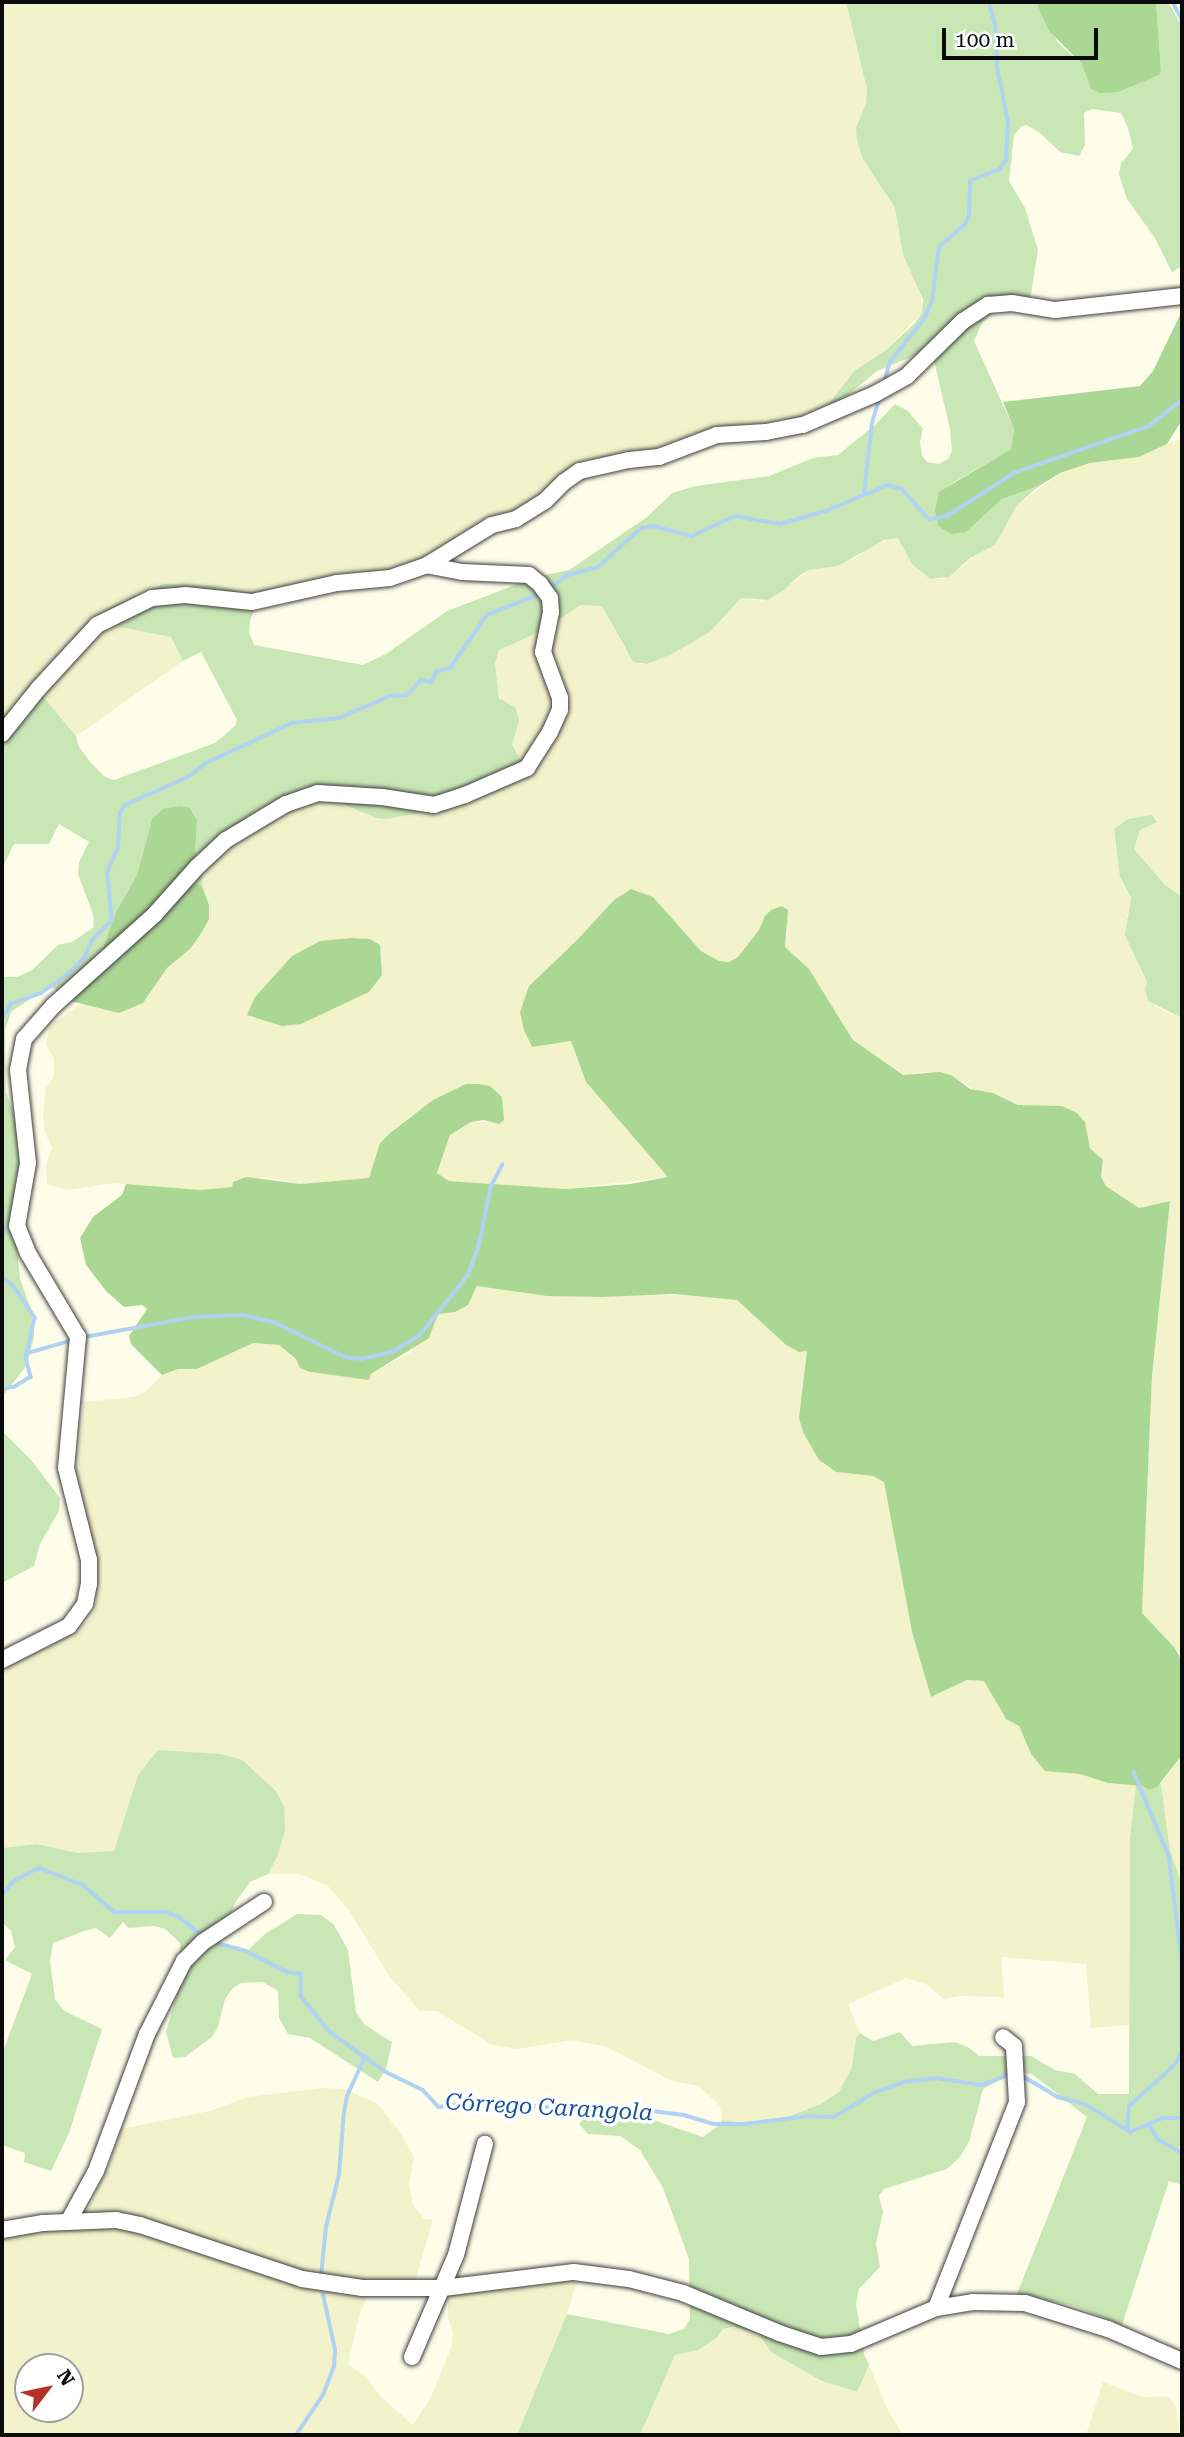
<!DOCTYPE html>
<html>
<head>
<meta charset="utf-8">
<style>
	body { margin:0 }
	#map { position:relative; width:1184px; height:2437px; overflow:hidden; background:#fefde9; font-family:"Roboto Serif",serif }
	div>[style] { position:absolute }
	.farmland>* { inset:0; background:#f2f3cb }
	.green>* { inset:0; background:#c9e7b5 }
	.forest>* { inset:0; background:#abd795 }
	.stream>* { height:3.5px; margin:-1.75px; padding:0 1.75px; transform-origin:1.75px; border-radius:1.75px; background:#b0d3f4 }
	.roads { filter:drop-shadow(0 0 2px #3e3e3e) drop-shadow(0 0 2px #3e3e3e) }
	.minor>* { height:16px; margin:-8px; padding:0 8px; transform-origin:8px; border-radius:8px; background:#fff }
	span { translate:-50% -50%; white-space:nowrap; text-align:center; line-height:1.15; -webkit-text-stroke:7px #fff; paint-order:stroke }
	.water-label { font-size:23px; color:#195297; font-style:italic }
	.frame { position:absolute; inset:0; border:4px solid #0b0b0b; pointer-events:none }
	.north { position:absolute; left:14px; top:2353px; width:70px; height:70px; box-sizing:border-box; background:#fff; border:2px solid #9d9d9d; border-radius:50%; rotate:58deg; font-size:19px; font-weight:700; line-height:28px; text-align:center; color:#0b0b0b }
	.north::after { content:''; display:block; margin:auto; width:24px; height:32px; background:#b53128; clip-path:polygon(50% 0,100% 100%,50% 72%,0 100%) }
	.scale { position:absolute; left:942px; top:28px; width:156px; height:32px; box-sizing:border-box; border:4px solid #0b0b0b; border-top:0; padding-left:9px; font-size:21px; line-height:24px; white-space:nowrap; color:#0b0b0b; -webkit-text-stroke:5px #fff; paint-order:stroke }
</style>
</head>
<body>
<div id="map">
	<div class="farmland">
		<div style="clip-path:polygon(2px 2px,846px 2px,867px 89px,866px 104px,856px 126px,863px 159px,895px 208px,903px 255px,921px 290px,922px 313px,886px 350px,854px 371px,828px 405px,807px 416px,750px 431px,699px 434px,672px 454px,622px 455px,526px 508px,505px 514px,438px 558px,369px 579px,304px 584px,243px 593px,218px 585px,163px 584px,147px 589px,103px 611px,152px 632px,171px 637px,183px 661px,76px 736px,34px 687px,2px 727px)"></div>
		<div style="clip-path:polygon(evenodd,1182px 438px,1182px 897px,1165px 885px,1134px 849px,1140px 830px,1155px 823px,1156px 818px,1115px 843px,1122px 882px,1131px 896px,1127px 917px,1136px 956px,1147px 982px,1145px 989px,1156px 1007px,1182px 1018px,1182px 1661px,1174px 1647px,1142px 1613px,1152px 1376px,1170px 1201px,1139px 1208px,1106px 1186px,1101px 1177px,1104px 1164px,1087px 1142px,1085px 1122px,1051px 1106px,1029px 1108px,985px 1091px,978px 1092px,953px 1076px,923px 1072px,903px 1075px,861px 1046px,853px 1039px,809px 969px,785px 947px,788px 928px,759px 930px,738px 957px,729px 962px,719px 961px,701px 951px,653px 897px,614px 900px,577px 940px,528px 986px,524px 1030px,532px 1047px,571px 1041px,586px 1082px,670px 1177px,565px 1189px,449px 1181px,437px 1174px,450px 1135px,471px 1122px,489px 1122px,466px 1084px,408px 1118px,390px 1133px,380px 1143px,369px 1178px,300px 1184px,264px 1177px,233px 1187px,200px 1190px,114px 1183px,69px 1190px,47px 1185px,46px 1165px,52px 1148px,45px 1132px,43px 1116px,46px 1088px,54px 1077px,54px 1059px,46px 1045px,49px 1027px,82px 1003px,119px 1012px,143px 1003px,167px 968px,190px 949px,209px 905px,202px 886px,202px 865px,290px 799px,336px 801px,387px 819px,518px 754px,512px 744px,518px 715px,516px 708px,502px 701px,499px 694px,495px 664px,499px 650px,503px 646px,543px 630px,581px 605px,594px 603px,602px 606px,626px 651px,640px 664px,647px 664px,672px 654px,710px 632px,741px 598px,762px 601px,784px 590px,809px 570px,838px 566px,855px 558px,875px 544px,893px 538px,898px 538px,918px 569px,930px 579px,943px 579px,963px 567px,976px 553px,988px 549px,1017px 505px,1060px 473px,1090px 463px,1139px 457px,1182px 438px,351px 938px,370px 939px,380px 945px,369px 992px,327px 1011px,248px 1015px,255px 997px,292px 956px,320px 941px,351px 938px)"></div>
		<div style="clip-path:polygon(477px 1286px,547px 1296px,716px 1295px,737px 1300px,786px 1345px,798px 1352px,807px 1351px,808px 1367px,800px 1408px,803px 1432px,824px 1465px,836px 1472px,873px 1476px,884px 1482px,912px 1632px,932px 1697px,967px 1680px,984px 1681px,1006px 1719px,1019px 1726px,1031px 1754px,1045px 1771px,1081px 1774px,1108px 1783px,1136px 1785px,1130px 1837px,1129px 2025px,1091px 2028px,1086px 1964px,1001px 1957px,1004px 1997px,961px 1996px,944px 1999px,926px 1984px,906px 1978px,848px 2004px,860px 2033px,856px 2038px,852px 2067px,839px 2092px,821px 2104px,774px 2122px,749px 2124px,722px 2120px,720px 2106px,699px 2086px,672px 2081px,607px 2047px,572px 2040px,518px 2049px,492px 2045px,437px 2011px,420px 2011px,390px 1977px,348px 1909px,328px 1886px,300px 1874px,268px 1874px,277px 1857px,221px 1754px,158px 1751px,138px 1775px,114px 1852px,78px 1853px,37px 1844px,2px 1848px,2px 1666px,72px 1634px,89px 1620px,96px 1603px,97px 1558px,85px 1518px,73px 1498px,84px 1402px,133px 1397px,147px 1391px,162px 1375px,178px 1369px,197px 1369px,253px 1343px,279px 1345px,310px 1372px,369px 1380px,371px 1374px,411px 1352px,438px 1314px,455px 1312px,475px 1293px)"></div>
		<div style="clip-path:polygon(1182px 1755px,1182px 1885px,1170px 1850px,1161px 1784px)"></div>
		<div style="clip-path:polygon(evenodd,322px 2088px,344px 2089px,377px 2103px,401px 2134px,414px 2157px,409px 2184px,413px 2205px,424px 2219px,433px 2220px,416px 2278px,404px 2285px,373px 2285px,361px 2310px,348px 2364px,367px 2377px,380px 2396px,413px 2425px,431px 2397px,451px 2348px,453px 2333px,448px 2318px,448px 2290px,579px 2276px,565px 2320px,517px 2435px,2px 2435px,2px 2237px,81px 2224px,109px 2167px,120px 2129px,210px 2111px,248px 2097px,322px 2088px,28px 2367px,70px 2367px,70px 2409px,28px 2409px,28px 2367px)"></div>
		<div style="clip-path:polygon(732px 2327px,758px 2333px,771px 2352px,822px 2381px,856px 2392px,869px 2365px,888px 2410px,903px 2435px,640px 2435px,675px 2355px,698px 2350px,717px 2339px,723px 2329px)"></div>
		<div style="clip-path:polygon(1103px 2382px,1143px 2397px,1170px 2397px,1176px 2407px,1180px 2435px,1086px 2435px)"></div>
	</div>
	<div class="green">
		<div style="clip-path:polygon(846px 2px,1036px 2px,1058px 43px,1082px 64px,1161px 69px,1156px 2px,1168px 2px,1182px 26px,1182px 266px,1172px 272px,1155px 238px,1127px 199px,1119px 174px,1121px 163px,1133px 149px,1128px 128px,1121px 113px,1092px 109px,1084px 113px,1085px 145px,1079px 156px,1060px 152px,1040px 133px,1027px 125px,1022px 126px,1014px 135px,1009px 181px,1025px 208px,1038px 250px,1030px 300px,997px 309px,982px 323px,974px 341px,1014px 429px,1011px 449px,951px 484px,966px 532px,1002px 499px,1039px 486px,1017px 505px,995px 545px,970px 558px,949px 577px,930px 579px,912px 564px,898px 538px,884px 540px,838px 566px,809px 570px,800px 575px,784px 590px,768px 600px,741px 598px,710px 632px,672px 654px,647px 664px,633px 662px,602px 606px,581px 605px,543px 630px,499px 650px,495px 664px,499px 698px,516px 708px,519px 721px,512px 744px,520px 759px,518px 768px,431px 811px,387px 819px,376px 818px,336px 801px,304px 795px,202px 865px,202px 886px,195px 883px,194px 874px,197px 820px,190px 808px,152px 819px,137px 875px,116px 912px,100px 956px,83px 985px,71px 1001px,66px 1000px,53px 987px,35px 996px,11px 1012px,5px 1030px,6px 1093px,31px 1158px,16px 1239px,20px 1279px,34px 1317px,34px 1337px,27px 1365px,2px 1397px,2px 977px,17px 977px,32px 970px,58px 945px,72px 942px,94px 927px,93px 914px,78px 874px,79px 862px,89px 842px,59px 824px,49px 844px,14px 844px,2px 869px,2px 727px,34px 686px,76px 736px,79px 747px,92px 764px,105px 777px,114px 780px,215px 743px,235px 726px,237px 720px,201px 652px,183px 661px,171px 637px,120px 627px,103px 611px,163px 584px,218px 585px,243px 593px,278px 588px,254px 610px,250px 621px,249px 632px,254px 645px,363px 665px,386px 654px,447px 611px,536px 577px,569px 570px,647px 517px,672px 493px,696px 486px,769px 476px,813px 458px,838px 455px,877px 423px,895px 404px,908px 411px,923px 429px,920px 442px,922px 456px,927px 462px,938px 464px,948px 459px,952px 451px,950px 429px,932px 352px,921px 353px,877px 371px,848px 395px,828px 405px,854px 371px,886px 350px,914px 324px,922px 313px,923px 299px,903px 255px,895px 208px,863px 159px,857px 141px,856px 127px,866px 104px,867px 89px)"></div>
		<div style="clip-path:polygon(1152px 815px,1157px 822px,1140px 830px,1134px 849px,1165px 885px,1182px 897px,1182px 1018px,1148px 1001px,1145px 989px,1147px 982px,1125px 935px,1131px 897px,1120px 877px,1114px 829px,1128px 819px)"></div>
		<div style="clip-path:polygon(2px 1431px,32px 1461px,60px 1498px,59px 1511px,40px 1544px,34px 1566px,2px 1583px)"></div>
		<div style="clip-path:polygon(158px 1750px,221px 1754px,242px 1760px,275px 1790px,284px 1806px,285px 1830px,277px 1857px,268px 1874px,250px 1882px,235px 1903px,220px 1943px,247px 1951px,265px 1934px,297px 1914px,321px 1915px,334px 1925px,348px 1950px,356px 2012px,365px 2025px,392px 2042px,386px 2069px,378px 2082px,310px 2038px,288px 2034px,279px 2018px,278px 1991px,263px 1982px,241px 1983px,233px 1988px,225px 1999px,218px 2027px,212px 2037px,185px 2057px,173px 2058px,166px 2032px,182px 1977px,180px 1943px,165px 1929px,154px 1926px,129px 1928px,123px 1922px,110px 1938px,96px 1928px,84px 1931px,53px 1943px,50px 1961px,55px 1999px,64px 2011px,102px 2029px,69px 2133px,51px 2171px,24px 2162px,25px 2153px,2px 2145px,2px 2054px,32px 1974px,5px 1960px,15px 1947px,11px 1931px,2px 1922px,2px 1848px,37px 1844px,78px 1853px,114px 1851px,138px 1775px)"></div>
		<div style="clip-path:polygon(1161px 1784px,1170px 1850px,1182px 1885px,1182px 2136px,1179px 2149px,1182px 2151px,1182px 2185px,1169px 2181px,1122px 2325px,1075px 2306px,1017px 2294px,1087px 2117px,1032px 2074px,1015px 2072px,983px 2089px,969px 2142px,960px 2157px,947px 2169px,884px 2189px,879px 2196px,883px 2212px,876px 2243px,880px 2267px,859px 2289px,856px 2304px,864px 2354px,869px 2365px,857px 2392px,822px 2381px,771px 2352px,758px 2333px,732px 2327px,723px 2329px,717px 2338px,698px 2350px,675px 2355px,640px 2435px,517px 2435px,567px 2314px,669px 2334px,684px 2329px,690px 2319px,689px 2259px,663px 2188px,640px 2150px,620px 2136px,588px 2134px,579px 2124px,595px 2106px,615px 2107px,703px 2137px,722px 2123px,722px 2120px,749px 2124px,774px 2122px,821px 2104px,839px 2092px,852px 2067px,856px 2038px,860px 2033px,873px 2041px,900px 2032px,912px 2046px,955px 2042px,968px 2047px,979px 2056px,1031px 2056px,1055px 2070px,1075px 2074px,1098px 2094px,1129px 2094px,1130px 1837px,1136px 1785px)"></div>
	</div>
	<div class="forest">
		<div style="clip-path:polygon(1036px 2px,1156px 2px,1161px 70px,1159px 75px,1118px 92px,1100px 93px,1091px 89px,1082px 64px,1049px 31px)"></div>
		<div style="clip-path:polygon(1182px 303px,1182px 420px,1167px 444px,1139px 457px,1090px 463px,1060px 473px,1039px 486px,1002px 499px,966px 532px,951px 534px,938px 526px,935px 510px,939px 492px,1011px 449px,1014px 429px,1003px 402px,1140px 386px,1153px 371px,1180px 315px)"></div>
		<div style="clip-path:polygon(179px 806px,190px 808px,197px 820px,194px 874px,195px 883px,202px 886px,209px 905px,209px 919px,202px 932px,190px 949px,167px 968px,143px 1003px,119px 1013px,71px 1001px,100px 956px,116px 912px,137px 875px,152px 819px,163px 809px)"></div>
		<div style="clip-path:polygon(631px 889px,653px 897px,701px 951px,719px 961px,729px 962px,738px 957px,759px 930px,765px 916px,771px 910px,782px 906px,788px 910px,785px 947px,809px 969px,853px 1040px,903px 1075px,940px 1072px,953px 1076px,970px 1089px,993px 1093px,1018px 1105px,1062px 1106px,1077px 1113px,1085px 1122px,1090px 1148px,1103px 1160px,1101px 1177px,1106px 1186px,1139px 1208px,1170px 1201px,1152px 1376px,1142px 1613px,1174px 1647px,1182px 1661px,1182px 1755px,1157px 1787px,1149px 1790px,1143px 1786px,1108px 1783px,1080px 1774px,1045px 1771px,1031px 1754px,1019px 1726px,1006px 1719px,984px 1681px,967px 1680px,931px 1697px,912px 1632px,884px 1482px,873px 1476px,836px 1472px,819px 1460px,803px 1432px,799px 1418px,807px 1351px,799px 1352px,786px 1345px,737px 1300px,674px 1294px,602px 1297px,547px 1296px,477px 1286px,468px 1305px,455px 1312px,438px 1314px,429px 1338px,371px 1374px,369px 1380px,310px 1372px,300px 1368px,296px 1359px,279px 1345px,253px 1343px,197px 1369px,178px 1369px,162px 1375px,131px 1344px,129px 1336px,147px 1309px,142px 1305px,124px 1307px,106px 1291px,86px 1265px,80px 1238px,93px 1217px,122px 1195px,126px 1184px,200px 1190px,232px 1187px,233px 1182px,246px 1177px,300px 1184px,369px 1178px,380px 1143px,390px 1133px,433px 1100px,466px 1084px,478px 1084px,490px 1086px,502px 1097px,504px 1120px,499px 1124px,484px 1120px,471px 1122px,450px 1135px,437px 1173px,449px 1181px,565px 1189px,630px 1184px,668px 1177px,586px 1082px,571px 1041px,532px 1047px,524px 1030px,520px 1012px,529px 986px,577px 940px,614px 900px)"></div>
		<div style="clip-path:polygon(351px 938px,370px 939px,380px 945px,382px 975px,369px 992px,301px 1024px,282px 1026px,247px 1015px,255px 997px,292px 956px,320px 941px)"></div>
	</div>
	<div class="stream">
		<div style="left:1173px;top:2px;width:20px;rotate:63deg"></div>
		<div style="left:885px;top:379px;width:18px;rotate:-74deg"></div>
		<div style="left:890px;top:362px;width:55px;rotate:-51.7deg"></div>
		<div style="left:924px;top:319px;width:20px;rotate:-66deg"></div>
		<div style="left:932px;top:301px;width:54px;rotate:-82.6deg"></div>
		<div style="left:939px;top:247px;width:35px;rotate:-41deg"></div>
		<div style="left:965px;top:224px;width:9px;rotate:-63deg"></div>
		<div style="left:969px;top:216px;width:35px;rotate:-88deg"></div>
		<div style="left:970px;top:181px;width:32px;rotate:-22deg"></div>
		<div style="left:1000px;top:169px;width:11px;rotate:-56deg"></div>
		<div style="left:1006px;top:160px;width:38px;rotate:-87deg"></div>
		<div style="left:1008px;top:122px;width:56px;rotate:-101.3deg"></div>
		<div style="left:997px;top:67px;width:42px;rotate:-92.7deg"></div>
		<div style="left:995px;top:25px;width:24px;rotate:-105deg"></div>
		<div style="left:864px;top:494px;width:71px;rotate:-83.6deg"></div>
		<div style="left:872px;top:423px;width:21px;rotate:-73deg"></div>
		<div style="left:550px;top:588px;width:22px;rotate:-36deg"></div>
		<div style="left:568px;top:575px;width:31px;rotate:-15deg"></div>
		<div style="left:598px;top:567px;width:58px;rotate:-42.2deg"></div>
		<div style="left:641px;top:528px;width:12px;rotate:-9deg"></div>
		<div style="left:653px;top:526px;width:40px;rotate:14.4deg"></div>
		<div style="left:692px;top:536px;width:47px;rotate:-24.9deg"></div>
		<div style="left:735px;top:516px;width:46px;rotate:10.1deg"></div>
		<div style="left:780px;top:524px;width:48px;rotate:-15.8deg"></div>
		<div style="left:826px;top:511px;width:67px;rotate:-22.8deg"></div>
		<div style="left:888px;top:485px;width:15px;rotate:16deg"></div>
		<div style="left:902px;top:489px;width:40px;rotate:48deg"></div>
		<div style="left:929px;top:519px;width:18px;rotate:-9deg"></div>
		<div style="left:947px;top:516px;width:80px;rotate:-32.7deg"></div>
		<div style="left:1014px;top:473px;width:143px;rotate:-19.2deg"></div>
		<div style="left:1149px;top:426px;width:42px;rotate:-38.2deg"></div>
		<div style="left:2px;top:1019px;width:17px;rotate:-59deg"></div>
		<div style="left:11px;top:1004px;width:32px;rotate:-20deg"></div>
		<div style="left:41px;top:993px;width:32px;rotate:-35deg"></div>
		<div style="left:67px;top:975px;width:25px;rotate:-45deg"></div>
		<div style="left:85px;top:957px;width:18px;rotate:-68deg"></div>
		<div style="left:92px;top:940px;width:28px;rotate:-44deg"></div>
		<div style="left:112px;top:921px;width:48px;rotate:-95.9deg"></div>
		<div style="left:107px;top:873px;width:28px;rotate:-67deg"></div>
		<div style="left:118px;top:847px;width:34px;rotate:-87deg"></div>
		<div style="left:120px;top:813px;width:9px;rotate:-58deg"></div>
		<div style="left:125px;top:805px;width:69px;rotate:-24deg"></div>
		<div style="left:188px;top:777px;width:23px;rotate:-38deg"></div>
		<div style="left:206px;top:763px;width:95px;rotate:-24.9deg"></div>
		<div style="left:292px;top:723px;width:47px;rotate:-6.1deg"></div>
		<div style="left:339px;top:718px;width:56px;rotate:-23.3deg"></div>
		<div style="left:390px;top:696px;width:17px;rotate:-3deg"></div>
		<div style="left:407px;top:695px;width:21px;rotate:-47deg"></div>
		<div style="left:421px;top:680px;width:10px;rotate:11deg"></div>
		<div style="left:431px;top:682px;width:11px;rotate:-63deg"></div>
		<div style="left:436px;top:672px;width:15px;rotate:-16deg"></div>
		<div style="left:450px;top:668px;width:65px;rotate:-55.1deg"></div>
		<div style="left:487px;top:615px;width:57px;rotate:-21.6deg"></div>
		<div style="left:2px;top:1224px;width:6px;rotate:59deg"></div>
		<div style="left:5px;top:1229px;width:12px;rotate:104deg"></div>
		<div style="left:2px;top:1276px;width:18px;rotate:43deg"></div>
		<div style="left:15px;top:1288px;width:36px;rotate:56deg"></div>
		<div style="left:35px;top:1318px;width:41px;rotate:102.7deg"></div>
		<div style="left:26px;top:1358px;width:20px;rotate:75deg"></div>
		<div style="left:31px;top:1377px;width:19px;rotate:148deg"></div>
		<div style="left:15px;top:1387px;width:13px;rotate:171deg"></div>
		<div style="left:84px;top:1337px;width:113px;rotate:-10.2deg"></div>
		<div style="left:195px;top:1317px;width:48px;rotate:-2.4deg"></div>
		<div style="left:243px;top:1315px;width:32px;rotate:13deg"></div>
		<div style="left:274px;top:1322px;width:79px;rotate:26.2deg"></div>
		<div style="left:345px;top:1357px;width:16px;rotate:7deg"></div>
		<div style="left:361px;top:1359px;width:32px;rotate:-13deg"></div>
		<div style="left:392px;top:1352px;width:31px;rotate:-31deg"></div>
		<div style="left:419px;top:1336px;width:78px;rotate:-51.2deg"></div>
		<div style="left:468px;top:1275px;width:29px;rotate:-70deg"></div>
		<div style="left:478px;top:1248px;width:63px;rotate:-78.2deg"></div>
		<div style="left:491px;top:1186px;width:24px;rotate:-62deg"></div>
		<div style="left:28px;top:1353px;width:47px;rotate:-16.1deg"></div>
		<div style="left:1134px;top:1772px;width:91px;rotate:67.4deg"></div>
		<div style="left:1169px;top:1856px;width:105px;rotate:82.9deg"></div>
		<div style="left:1182px;top:1960px;width:85px;rotate:90deg"></div>
		<div style="left:2px;top:1895px;width:20px;rotate:-49deg"></div>
		<div style="left:15px;top:1880px;width:27px;rotate:-27deg"></div>
		<div style="left:39px;top:1868px;width:47px;rotate:21.1deg"></div>
		<div style="left:83px;top:1885px;width:42px;rotate:40.2deg"></div>
		<div style="left:115px;top:1912px;width:51px"></div>
		<div style="left:166px;top:1912px;width:14px;rotate:21deg"></div>
		<div style="left:179px;top:1917px;width:31px;rotate:38deg"></div>
		<div style="left:213px;top:1942px;width:34px;rotate:15deg"></div>
		<div style="left:246px;top:1951px;width:46px;rotate:27.1deg"></div>
		<div style="left:287px;top:1972px;width:14px;rotate:8deg"></div>
		<div style="left:301px;top:1974px;width:22px;rotate:90deg"></div>
		<div style="left:301px;top:1996px;width:45px;rotate:51.3deg"></div>
		<div style="left:329px;top:2031px;width:68px;rotate:36deg"></div>
		<div style="left:384px;top:2071px;width:43px;rotate:26deg"></div>
		<div style="left:423px;top:2090px;width:23px;rotate:47deg"></div>
		<div style="left:439px;top:2107px;width:24px;rotate:-9deg"></div>
		<div style="left:463px;top:2103px;width:32px;rotate:11deg"></div>
		<div style="left:494px;top:2109px;width:47px;rotate:-3.7deg"></div>
		<div style="left:541px;top:2106px;width:49px;rotate:8.3deg"></div>
		<div style="left:589px;top:2113px;width:63px;rotate:-1.8deg"></div>
		<div style="left:652px;top:2111px;width:32px;rotate:7deg"></div>
		<div style="left:684px;top:2115px;width:31px;rotate:17deg"></div>
		<div style="left:714px;top:2124px;width:31px"></div>
		<div style="left:745px;top:2124px;width:64px;rotate:-7.2deg"></div>
		<div style="left:808px;top:2116px;width:26px;rotate:2deg"></div>
		<div style="left:834px;top:2117px;width:47px;rotate:-31deg"></div>
		<div style="left:874px;top:2093px;width:32px;rotate:-20deg"></div>
		<div style="left:904px;top:2082px;width:32px;rotate:-7deg"></div>
		<div style="left:936px;top:2078px;width:47px;rotate:8.7deg"></div>
		<div style="left:982px;top:2085px;width:30px;rotate:-21deg"></div>
		<div style="left:1021px;top:2075px;width:43px;rotate:30.7deg"></div>
		<div style="left:1058px;top:2097px;width:30px;rotate:15deg"></div>
		<div style="left:1087px;top:2105px;width:47px;rotate:32deg"></div>
		<div style="left:1149px;top:2124px;width:17px;rotate:59deg"></div>
		<div style="left:1158px;top:2139px;width:28px;rotate:30deg"></div>
		<div style="left:1127px;top:2130px;width:24px;rotate:-85deg"></div>
		<div style="left:1129px;top:2106px;width:51px;rotate:-41.8deg"></div>
		<div style="left:1167px;top:2072px;width:14px;rotate:-45deg"></div>
		<div style="left:1177px;top:2062px;width:13px;rotate:-67deg"></div>
		<div style="left:1127px;top:2130px;width:4px;rotate:34deg"></div>
		<div style="left:1130px;top:2132px;width:36px;rotate:-23deg"></div>
		<div style="left:1163px;top:2118px;width:19px"></div>
		<div style="left:321px;top:2276px;width:49px;rotate:-84.2deg"></div>
		<div style="left:326px;top:2227px;width:54px;rotate:-76deg"></div>
		<div style="left:339px;top:2175px;width:63px;rotate:-85.5deg"></div>
		<div style="left:344px;top:2112px;width:16px;rotate:-79deg"></div>
		<div style="left:347px;top:2096px;width:43px;rotate:-65.2deg"></div>
		<div style="left:296px;top:2435px;width:48px;rotate:-56deg"></div>
		<div style="left:323px;top:2395px;width:31px;rotate:-69deg"></div>
		<div style="left:334px;top:2366px;width:16px;rotate:-86deg"></div>
		<div style="left:335px;top:2350px;width:56px;rotate:-102.3deg"></div>
	</div>
	<div class="roads">
		<div class="minor">
			<div style="left:2px;top:734px;width:58px;rotate:-51.3deg"></div>
			<div style="left:38px;top:689px;width:87px;rotate:-47.3deg"></div>
			<div style="left:97px;top:625px;width:61px;rotate:-26.1deg"></div>
			<div style="left:152px;top:598px;width:33px;rotate:-5deg"></div>
			<div style="left:185px;top:595px;width:67px;rotate:6deg"></div>
			<div style="left:252px;top:602px;width:87px;rotate:-12.6deg"></div>
			<div style="left:337px;top:583px;width:53px;rotate:-5.4deg"></div>
			<div style="left:390px;top:578px;width:39px;rotate:-19deg"></div>
			<div style="left:427px;top:565px;width:76px;rotate:-31.6deg"></div>
			<div style="left:492px;top:525px;width:25px;rotate:-14deg"></div>
			<div style="left:516px;top:519px;width:34px;rotate:-32deg"></div>
			<div style="left:545px;top:501px;width:27px;rotate:-45deg"></div>
			<div style="left:564px;top:482px;width:19px;rotate:-35deg"></div>
			<div style="left:580px;top:471px;width:50px;rotate:-12.7deg"></div>
			<div style="left:629px;top:460px;width:30px;rotate:-6deg"></div>
			<div style="left:659px;top:457px;width:62px;rotate:-20.8deg"></div>
			<div style="left:717px;top:435px;width:49px;rotate:-3.5deg"></div>
			<div style="left:766px;top:432px;width:38px;rotate:-11deg"></div>
			<div style="left:803px;top:425px;width:78px;rotate:-23.3deg"></div>
			<div style="left:875px;top:394px;width:37px;rotate:-29deg"></div>
			<div style="left:907px;top:376px;width:78px;rotate:-44.5deg"></div>
			<div style="left:963px;top:321px;width:30px;rotate:-33deg"></div>
			<div style="left:988px;top:305px;width:24px;rotate:-5deg"></div>
			<div style="left:1012px;top:303px;width:44px;rotate:9.2deg"></div>
			<div style="left:1055px;top:310px;width:128px;rotate:-6.3deg"></div>
			<div style="left:2px;top:1660px;width:75px;rotate:-26.9deg"></div>
			<div style="left:69px;top:1626px;width:27px;rotate:-54deg"></div>
			<div style="left:85px;top:1604px;width:20px;rotate:-79deg"></div>
			<div style="left:89px;top:1584px;width:24px;rotate:-90deg"></div>
			<div style="left:89px;top:1560px;width:95px;rotate:-104deg"></div>
			<div style="left:66px;top:1468px;width:132px;rotate:-84.8deg"></div>
			<div style="left:78px;top:1337px;width:98px;rotate:-120.8deg"></div>
			<div style="left:28px;top:1253px;width:29px;rotate:-112deg"></div>
			<div style="left:17px;top:1226px;width:64px;rotate:-80.1deg"></div>
			<div style="left:28px;top:1163px;width:94px;rotate:-96.1deg"></div>
			<div style="left:18px;top:1070px;width:32px;rotate:-79deg"></div>
			<div style="left:24px;top:1039px;width:44px;rotate:-48.7deg"></div>
			<div style="left:53px;top:1006px;width:137px;rotate:-42deg"></div>
			<div style="left:155px;top:914px;width:63px;rotate:-48.2deg"></div>
			<div style="left:197px;top:867px;width:40px;rotate:-43deg"></div>
			<div style="left:226px;top:840px;width:70px;rotate:-31deg"></div>
			<div style="left:286px;top:804px;width:34px;rotate:-19deg"></div>
			<div style="left:318px;top:793px;width:64px;rotate:3.6deg"></div>
			<div style="left:382px;top:797px;width:53px;rotate:8.7deg"></div>
			<div style="left:434px;top:805px;width:33px;rotate:-18deg"></div>
			<div style="left:465px;top:795px;width:68px;rotate:-23.5deg"></div>
			<div style="left:527px;top:768px;width:43px;rotate:-57.4deg"></div>
			<div style="left:550px;top:732px;width:24px;rotate:-66deg"></div>
			<div style="left:560px;top:710px;width:12px;rotate:-90deg"></div>
			<div style="left:560px;top:698px;width:49px;rotate:-110.3deg"></div>
			<div style="left:543px;top:652px;width:41px;rotate:-78.7deg"></div>
			<div style="left:551px;top:612px;width:14px;rotate:-94deg"></div>
			<div style="left:550px;top:598px;width:17px;rotate:-126deg"></div>
			<div style="left:540px;top:584px;width:14px;rotate:-141deg"></div>
			<div style="left:529px;top:575px;width:67px;rotate:-177.4deg"></div>
			<div style="left:462px;top:572px;width:36px;rotate:-169deg"></div>
			<div style="left:68px;top:2222px;width:58px;rotate:-61.2deg"></div>
			<div style="left:96px;top:2171px;width:146px;rotate:-69.6deg"></div>
			<div style="left:147px;top:2034px;width:82px;rotate:-63.1deg"></div>
			<div style="left:184px;top:1961px;width:27px;rotate:-45deg"></div>
			<div style="left:203px;top:1942px;width:73px;rotate:-33.3deg"></div>
			<div style="left:2px;top:2230px;width:42px;rotate:-9.7deg"></div>
			<div style="left:43px;top:2223px;width:73px;rotate:-2.4deg"></div>
			<div style="left:116px;top:2220px;width:25px;rotate:12deg"></div>
			<div style="left:140px;top:2225px;width:171px;rotate:18.4deg"></div>
			<div style="left:302px;top:2279px;width:61px;rotate:8.5deg"></div>
			<div style="left:362px;top:2288px;width:81px"></div>
			<div style="left:443px;top:2288px;width:132px;rotate:-7deg"></div>
			<div style="left:574px;top:2272px;width:55px;rotate:7.3deg"></div>
			<div style="left:629px;top:2279px;width:56px;rotate:14.5deg"></div>
			<div style="left:683px;top:2293px;width:104px;rotate:22.6deg"></div>
			<div style="left:779px;top:2333px;width:44px;rotate:18.4deg"></div>
			<div style="left:821px;top:2347px;width:30px;rotate:-6deg"></div>
			<div style="left:851px;top:2344px;width:92px;rotate:-23deg"></div>
			<div style="left:936px;top:2308px;width:37px;rotate:-9deg"></div>
			<div style="left:973px;top:2302px;width:52px;rotate:1.1deg"></div>
			<div style="left:1025px;top:2303px;width:87px;rotate:17.4deg"></div>
			<div style="left:1108px;top:2329px;width:81px;rotate:23.4deg"></div>
			<div style="left:936px;top:2308px;width:221px;rotate:-68.5deg"></div>
			<div style="left:1017px;top:2102px;width:56px;rotate:-93.1deg"></div>
			<div style="left:1014px;top:2046px;width:14px;rotate:-141deg"></div>
			<div style="left:412px;top:2357px;width:111px;rotate:-66.7deg"></div>
			<div style="left:456px;top:2255px;width:115px;rotate:-75.4deg"></div>
		</div>
	</div>
	<div class="water-label">
		<span style="left:549px;top:2108px;rotate:3deg">Córrego Carangola</span>
	</div>
	<div class="frame"></div>
	<div class="north">N</div>
	<div class="scale">100 m</div>
</div>
</body>
</html>
